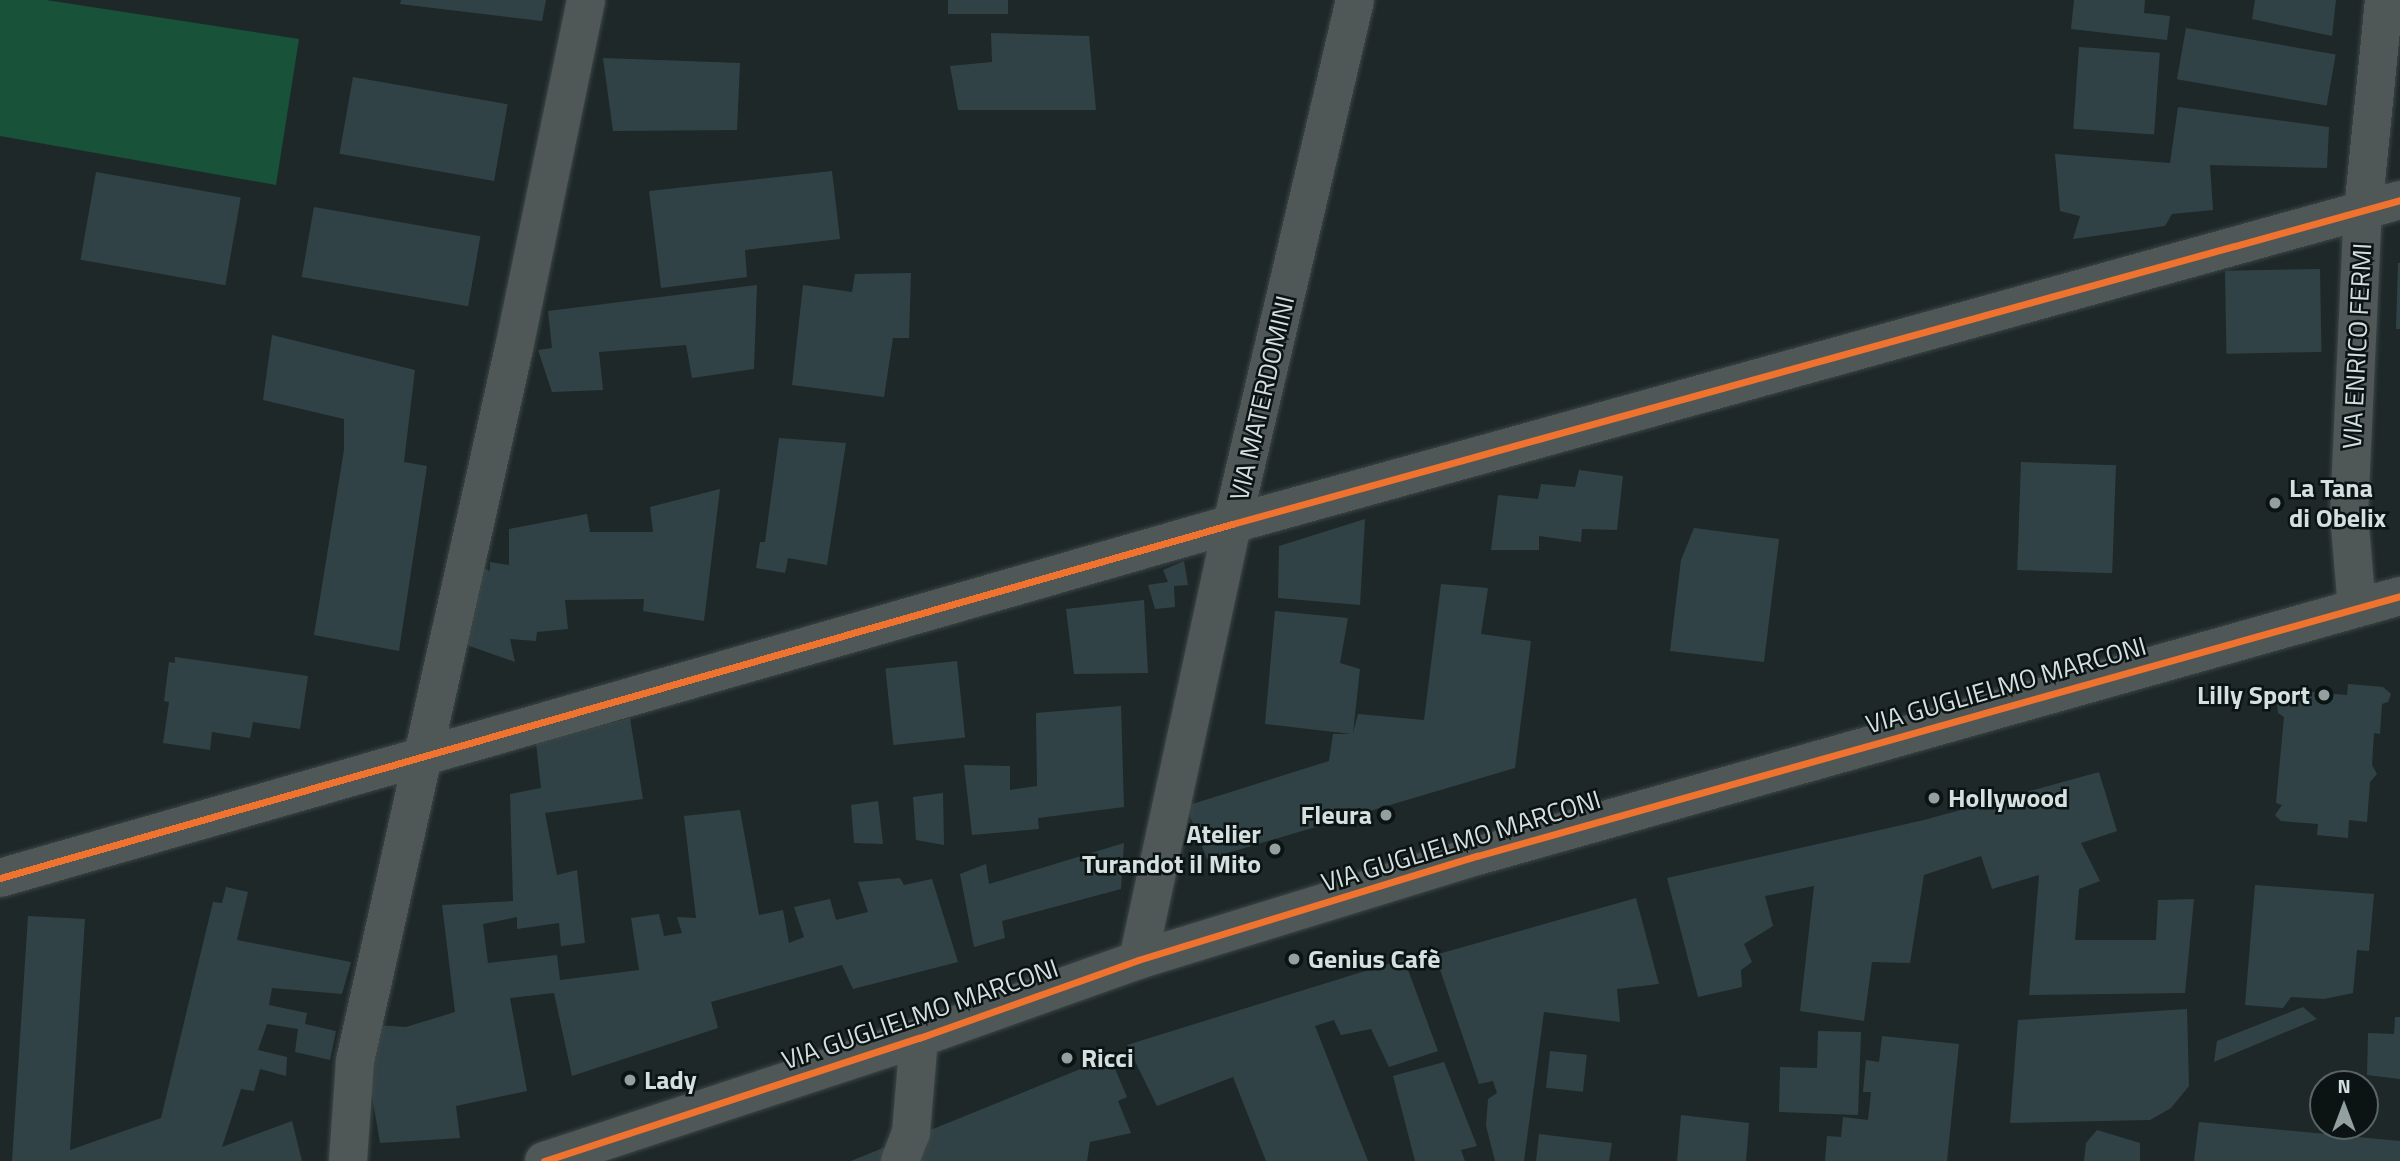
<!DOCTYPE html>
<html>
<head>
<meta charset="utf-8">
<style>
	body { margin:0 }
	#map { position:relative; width:2400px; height:1161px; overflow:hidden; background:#1e2829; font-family:"Titillium Web",sans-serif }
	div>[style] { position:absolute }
	.green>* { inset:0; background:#175239 }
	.building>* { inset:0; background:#314246; transform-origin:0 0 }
	.roads { filter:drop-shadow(0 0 2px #3d4646) drop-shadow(0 0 2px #3d4646) }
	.minor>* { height:38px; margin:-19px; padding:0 19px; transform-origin:19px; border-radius:19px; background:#4f5757 }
	.cycleway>* { height:7px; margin:-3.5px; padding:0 3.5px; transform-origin:3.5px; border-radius:3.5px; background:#ef722f }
	.dots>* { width:19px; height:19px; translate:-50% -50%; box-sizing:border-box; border:4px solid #0b1313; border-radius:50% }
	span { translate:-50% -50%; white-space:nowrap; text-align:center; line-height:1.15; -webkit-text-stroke:5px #0b1313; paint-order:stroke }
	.street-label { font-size:26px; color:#d4e0e0 }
	.poi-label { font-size:26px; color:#d4e0e0; font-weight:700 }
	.left { translate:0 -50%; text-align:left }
	.right { translate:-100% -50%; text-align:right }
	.north { position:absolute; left:2309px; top:1070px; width:70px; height:70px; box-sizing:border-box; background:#0b1313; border:2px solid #5b6565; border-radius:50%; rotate:0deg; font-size:19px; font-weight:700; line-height:28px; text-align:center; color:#d4e0e0 }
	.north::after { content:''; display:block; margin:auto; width:24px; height:32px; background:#94a0a0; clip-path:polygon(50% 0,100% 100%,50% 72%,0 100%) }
</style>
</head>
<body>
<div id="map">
	<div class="green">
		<div style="clip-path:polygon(0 0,46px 0,299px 39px,276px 185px,0 136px)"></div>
	</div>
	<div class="building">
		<div style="clip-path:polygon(401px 0,546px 0,542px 21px,400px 4px)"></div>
		<div style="left:948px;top:0;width:60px;height:14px"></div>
		<div style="clip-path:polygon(2074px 0,2145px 0,2144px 13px,2170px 16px,2167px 40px,2071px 29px)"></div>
		<div style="clip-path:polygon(2255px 0,2336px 0,2332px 36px,2252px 19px)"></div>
		<div style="left:2186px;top:28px;width:152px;height:52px;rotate:10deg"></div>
		<div style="clip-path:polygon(991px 33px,1089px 36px,1096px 110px,958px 110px,950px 66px,992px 62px)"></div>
		<div style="left:2079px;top:47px;width:81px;height:82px;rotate:4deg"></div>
		<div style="clip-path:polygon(603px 58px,740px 63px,737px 130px,613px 131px)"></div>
		<div style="left:353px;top:77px;width:157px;height:78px;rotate:10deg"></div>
		<div style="clip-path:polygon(2178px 107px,2329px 127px,2327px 168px,2210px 165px,2213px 210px,2172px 214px,2165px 226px,2073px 239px,2080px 216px,2060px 211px,2055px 154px,2170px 163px)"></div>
		<div style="clip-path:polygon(832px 171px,840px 239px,745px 250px,747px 277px,661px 288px,649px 191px)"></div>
		<div style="left:96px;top:172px;width:147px;height:89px;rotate:10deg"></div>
		<div style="left:314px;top:207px;width:169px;height:71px;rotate:10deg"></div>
		<div style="clip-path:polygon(2398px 263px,2400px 263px,2400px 329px,2396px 329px)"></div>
		<div style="left:2320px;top:269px;width:83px;height:95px;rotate:89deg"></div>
		<div style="clip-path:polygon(911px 273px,909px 338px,893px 338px,884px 397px,792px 385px,803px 285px,852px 292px,855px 274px)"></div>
		<div style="clip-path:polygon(757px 285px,754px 369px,692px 378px,686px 345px,599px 352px,603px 390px,552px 392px,538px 350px,552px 348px,548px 311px)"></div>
		<div style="clip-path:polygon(272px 335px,415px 370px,404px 462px,427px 466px,399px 651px,314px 635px,344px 450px,344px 419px,263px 400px)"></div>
		<div style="clip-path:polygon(779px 438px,846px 443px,827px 565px,788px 558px,785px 573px,756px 568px,760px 542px,765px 542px)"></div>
		<div style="left:2021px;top:462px;width:95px;height:108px;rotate:2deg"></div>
		<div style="clip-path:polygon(1579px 470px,1623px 476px,1617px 530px,1582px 529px,1581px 542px,1539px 536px,1539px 550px,1491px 550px,1498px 495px,1538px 499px,1541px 484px,1575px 487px)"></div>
		<div style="clip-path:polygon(720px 489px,704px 621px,643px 611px,644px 599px,565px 600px,568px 629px,537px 632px,536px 641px,510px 639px,515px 662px,461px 643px,482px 567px,490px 571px,490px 562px,509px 565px,509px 529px,587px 514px,590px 532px,653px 532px,650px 507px)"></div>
		<div style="clip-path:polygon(1365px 519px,1360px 605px,1278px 598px,1279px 546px)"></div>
		<div style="clip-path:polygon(1694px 528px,1779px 539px,1764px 662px,1670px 651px,1681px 560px)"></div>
		<div style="clip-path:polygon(1184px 561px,1188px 585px,1174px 586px,1175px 607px,1155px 609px,1148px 585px,1168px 582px,1163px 570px)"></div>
		<div style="clip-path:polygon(1441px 584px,1488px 588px,1481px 634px,1531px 641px,1515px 768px,1207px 859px,1186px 806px,1329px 761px,1333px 734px,1351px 734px,1265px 724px,1275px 611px,1348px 618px,1340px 663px,1360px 669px,1353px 733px,1358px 714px,1424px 720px)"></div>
		<div style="clip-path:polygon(1144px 600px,1148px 673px,1074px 674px,1066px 609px)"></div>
		<div style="clip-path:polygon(175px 657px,308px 676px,300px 729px,253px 722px,250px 738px,212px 732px,210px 750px,163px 743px,169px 702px,164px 701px,169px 662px,175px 663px)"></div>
		<div style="left:957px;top:661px;width:77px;height:72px;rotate:84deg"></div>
		<div style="clip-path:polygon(2348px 684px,2383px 687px,2391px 694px,2388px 702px,2382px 704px,2380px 734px,2374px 733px,2372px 765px,2377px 774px,2370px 782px,2367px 822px,2349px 820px,2348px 838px,2317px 835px,2318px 824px,2281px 821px,2275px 815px,2282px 805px,2276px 803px,2284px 717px,2278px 713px,2277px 704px,2285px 699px,2304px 702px,2310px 692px,2347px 695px)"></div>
		<div style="clip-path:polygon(1121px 706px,1124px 807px,1038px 818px,1039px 829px,972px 835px,964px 765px,1010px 766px,1010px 790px,1037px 786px,1036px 713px)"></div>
		<div style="clip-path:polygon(630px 718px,643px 799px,545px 813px,557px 875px,577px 870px,585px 943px,561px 946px,559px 923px,517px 929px,517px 917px,483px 924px,488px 963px,557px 955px,560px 980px,639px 970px,631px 918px,659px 914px,664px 936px,682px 933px,677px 917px,696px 918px,684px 816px,740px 810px,759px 915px,783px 910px,789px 943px,804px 937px,794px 907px,830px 899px,836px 920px,868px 912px,858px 882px,900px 878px,904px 885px,932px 879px,958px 962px,853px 989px,842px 965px,711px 1002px,718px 1028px,572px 1076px,554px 993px,510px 998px,527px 1091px,456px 1106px,460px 1138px,380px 1143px,366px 1061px,378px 1025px,406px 1027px,455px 1012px,442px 905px,513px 901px,510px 794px,541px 788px,536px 743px)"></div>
		<div style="clip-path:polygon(2099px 772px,2117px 831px,2081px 843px,2100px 881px,2079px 889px,2075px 940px,2156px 940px,2158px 900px,2194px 899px,2185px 993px,2029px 995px,2039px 875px,1992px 889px,1981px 856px,1924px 875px,1910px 963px,1872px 962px,1864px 1021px,1800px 1011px,1814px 886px,1765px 896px,1773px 926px,1744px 944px,1752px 962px,1741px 970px,1742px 987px,1698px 997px,1667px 878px,1924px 820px)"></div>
		<div style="clip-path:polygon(943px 793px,944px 845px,916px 840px,913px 797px)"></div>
		<div style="clip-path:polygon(878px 801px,883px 844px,854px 843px,851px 805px)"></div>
		<div style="clip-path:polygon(1124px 843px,1121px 889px,1002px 921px,1005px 938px,974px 947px,960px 874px,986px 864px,989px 884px)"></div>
		<div style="clip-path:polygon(2255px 885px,2374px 894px,2369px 951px,2357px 950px,2353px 993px,2324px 999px,2291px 997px,2283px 1008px,2245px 1005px)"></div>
		<div style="clip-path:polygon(226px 887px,248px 892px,237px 940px,351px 962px,342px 994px,272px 988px,269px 1005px,307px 1013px,305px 1024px,336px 1031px,330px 1060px,295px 1052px,298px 1029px,267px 1024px,258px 1050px,287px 1057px,286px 1076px,260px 1069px,254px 1091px,241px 1089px,222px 1147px,292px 1121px,302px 1161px,12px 1161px,28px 916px,85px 919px,70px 1150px,161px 1118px,213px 902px,222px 903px)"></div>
		<div style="clip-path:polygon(1636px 898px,1659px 984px,1617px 989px,1620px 1022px,1544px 1012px,1524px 1161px,1495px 1161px,1486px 1126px,1488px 1099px,1497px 1093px,1493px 1081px,1479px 1084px,1435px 955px)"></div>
		<div style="clip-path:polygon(1404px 959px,1438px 1051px,1389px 1067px,1371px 1029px,1341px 1035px,1334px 1020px,1315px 1026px,1368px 1161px,1266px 1161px,1233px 1077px,1157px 1106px,1127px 1045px)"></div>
		<div style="clip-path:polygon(2303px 1007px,2317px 1019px,2214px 1062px,2217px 1041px)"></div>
		<div style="clip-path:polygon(2187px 1009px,2189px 1086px,2171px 1108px,2150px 1120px,2010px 1123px,2018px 1020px)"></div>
		<div style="clip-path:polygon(2395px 1017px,2400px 1017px,2400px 1079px,2367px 1075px,2368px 1033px,2394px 1034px)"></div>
		<div style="clip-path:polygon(1818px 1031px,1861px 1032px,1858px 1115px,1779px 1112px,1780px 1067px,1817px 1068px)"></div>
		<div style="clip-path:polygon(1882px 1036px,1959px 1044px,1947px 1161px,1825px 1161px,1827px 1136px,1841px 1137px,1843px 1117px,1868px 1120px,1871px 1092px,1863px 1092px,1866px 1060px,1879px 1062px)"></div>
		<div style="left:1550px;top:1051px;width:37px;height:37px;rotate:6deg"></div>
		<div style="clip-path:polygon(1110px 1057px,1127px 1097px,1118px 1101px,1131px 1133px,1090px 1142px,1087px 1161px,916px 1161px,928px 1131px)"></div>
		<div style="clip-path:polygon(1444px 1062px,1477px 1146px,1461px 1150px,1465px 1161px,1415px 1161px,1393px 1076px)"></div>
		<div style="clip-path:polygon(1681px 1115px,1749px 1123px,1746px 1161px,1677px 1161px)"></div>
		<div style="clip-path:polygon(2199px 1122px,2400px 1141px,2400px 1161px,2194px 1161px)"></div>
		<div style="clip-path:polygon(2097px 1130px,2140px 1143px,2140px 1161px,2084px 1161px,2086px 1143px)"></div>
		<div style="clip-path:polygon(1539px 1134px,1612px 1143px,1609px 1161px,1536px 1161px)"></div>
		<div style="clip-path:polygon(895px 1143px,889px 1161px,851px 1161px)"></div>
	</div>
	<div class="roads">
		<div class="minor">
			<div style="left:2357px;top:608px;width:94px;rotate:-94.9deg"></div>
			<div style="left:2349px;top:514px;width:303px;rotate:-87.4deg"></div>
			<div style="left:2363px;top:211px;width:212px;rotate:-84.3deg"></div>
			<div style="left:0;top:878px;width:1282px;rotate:-16.03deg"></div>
			<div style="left:1232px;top:524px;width:1212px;rotate:-15.5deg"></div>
			<div style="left:1138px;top:960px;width:446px;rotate:-77.8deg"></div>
			<div style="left:1232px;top:524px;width:538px;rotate:-76.79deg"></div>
			<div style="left:348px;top:1161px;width:100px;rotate:-86deg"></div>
			<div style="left:355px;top:1061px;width:731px;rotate:-77.43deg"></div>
			<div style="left:514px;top:348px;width:355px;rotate:-78.3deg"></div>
			<div style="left:544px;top:1161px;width:395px;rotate:-18.2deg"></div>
			<div style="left:919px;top:1038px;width:232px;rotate:-19.6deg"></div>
			<div style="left:1138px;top:960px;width:355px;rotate:-17.1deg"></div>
			<div style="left:1477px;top:856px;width:959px;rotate:-15.73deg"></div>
			<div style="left:900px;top:1161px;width:30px;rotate:-69deg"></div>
			<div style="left:911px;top:1133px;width:95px;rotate:-85.2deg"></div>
		</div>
	</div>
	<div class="cycleway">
		<div style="left:0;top:878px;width:1282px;rotate:-16.03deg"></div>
		<div style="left:1232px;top:524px;width:1212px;rotate:-15.5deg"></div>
		<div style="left:544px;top:1161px;width:395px;rotate:-18.2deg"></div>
		<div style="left:919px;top:1038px;width:232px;rotate:-19.6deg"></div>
		<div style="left:1138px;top:960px;width:355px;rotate:-17.1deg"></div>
		<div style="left:1477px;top:856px;width:959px;rotate:-15.73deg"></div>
	</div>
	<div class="dots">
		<div style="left:2275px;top:503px;background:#94a0a0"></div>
		<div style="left:2324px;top:695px;background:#94a0a0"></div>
		<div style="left:1934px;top:798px;background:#94a0a0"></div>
		<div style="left:1386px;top:815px;background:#94a0a0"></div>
		<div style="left:1275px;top:849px;background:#94a0a0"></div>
		<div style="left:1294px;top:959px;background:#94a0a0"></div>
		<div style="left:1067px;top:1058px;background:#94a0a0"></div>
		<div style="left:630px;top:1080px;background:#94a0a0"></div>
	</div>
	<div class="street-label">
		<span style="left:2357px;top:346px;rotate:-87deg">VIA ENRICO FERMI</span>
		<span style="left:1262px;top:398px;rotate:-77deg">VIA MATERDOMINI</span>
		<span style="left:2006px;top:685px;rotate:-16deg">VIA GUGLIELMO MARCONI</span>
		<span style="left:1461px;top:841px;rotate:-17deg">VIA GUGLIELMO MARCONI</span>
		<span style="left:920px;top:1014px;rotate:-19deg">VIA GUGLIELMO MARCONI</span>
	</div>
	<div class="poi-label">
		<span class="left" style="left:2289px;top:503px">La Tana<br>di Obelix</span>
		<span class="right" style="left:2310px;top:695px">Lilly Sport</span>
		<span class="left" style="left:1948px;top:798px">Hollywood</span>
		<span class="right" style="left:1372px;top:815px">Fleura</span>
		<span class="right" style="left:1261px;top:849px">Atelier<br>Turandot il Mito</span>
		<span class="left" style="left:1308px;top:959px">Genius Cafè</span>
		<span class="left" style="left:1081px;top:1058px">Ricci</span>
		<span class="left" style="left:644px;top:1080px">Lady</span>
	</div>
	<div class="north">N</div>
</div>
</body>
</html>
